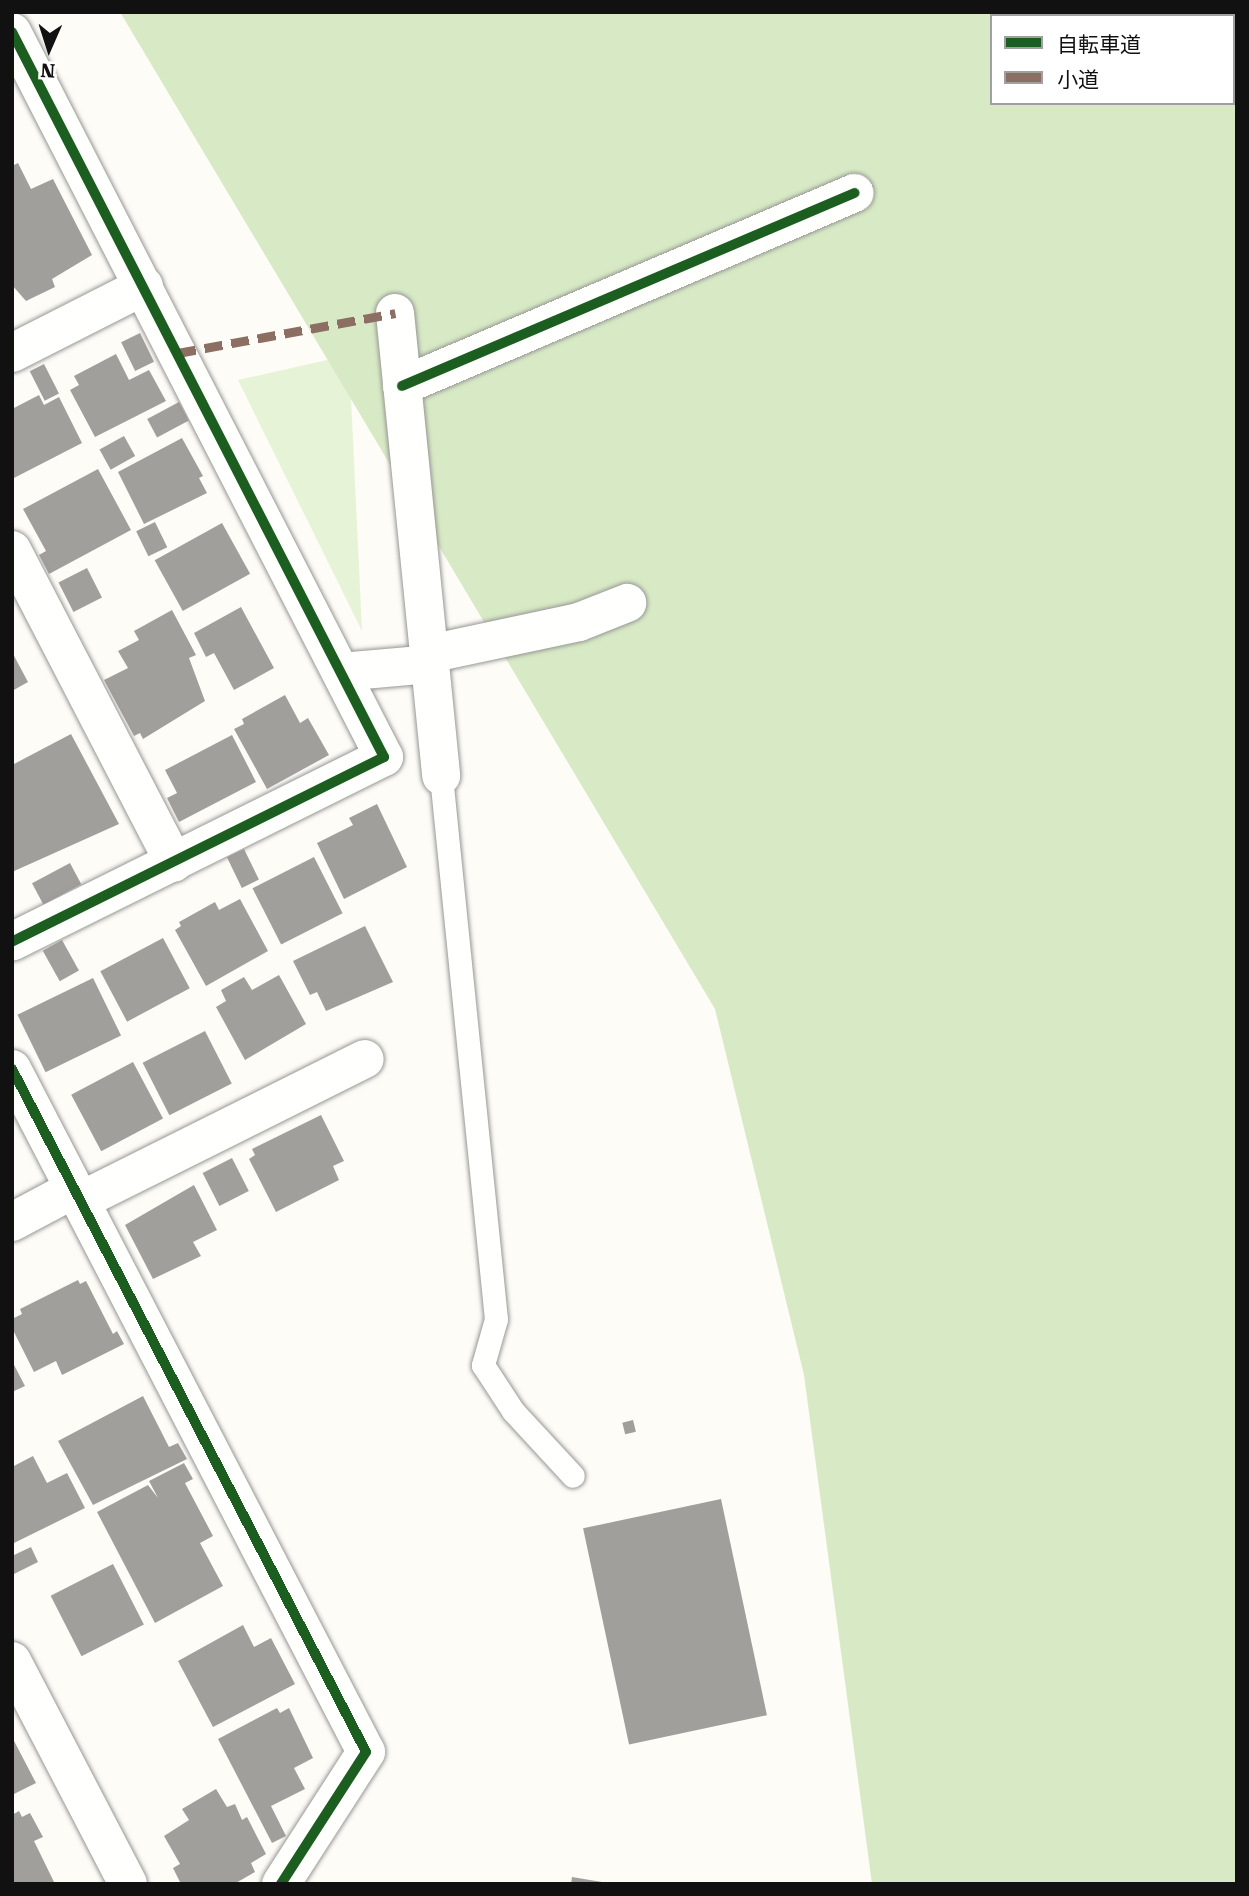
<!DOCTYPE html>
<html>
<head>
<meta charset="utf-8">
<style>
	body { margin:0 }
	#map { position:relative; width:1249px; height:1896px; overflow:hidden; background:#fdfcf7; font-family:"Roboto Serif","Noto Sans JP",serif }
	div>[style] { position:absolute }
	.green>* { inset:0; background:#e7f3d7 }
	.forest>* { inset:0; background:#d8eac5 }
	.building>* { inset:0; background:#a19f9c; transform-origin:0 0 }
	.roads { filter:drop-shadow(0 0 2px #979795) drop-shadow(0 0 2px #979795) }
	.lane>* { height:23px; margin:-11.5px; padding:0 11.5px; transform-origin:11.5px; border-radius:11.5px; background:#fffffe }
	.street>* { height:38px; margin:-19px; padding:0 19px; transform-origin:19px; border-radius:19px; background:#fffffe }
	.quiet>* { height:9px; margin-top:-4.5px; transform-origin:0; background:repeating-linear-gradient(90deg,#8d6e63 0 18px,transparent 0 27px) }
	.cycleway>* { height:10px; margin:-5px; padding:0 5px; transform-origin:5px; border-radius:5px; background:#1b5e20 }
	span { translate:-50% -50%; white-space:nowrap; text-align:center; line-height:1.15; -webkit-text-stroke:7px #fff; paint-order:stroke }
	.frame { position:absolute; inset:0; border:14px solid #111; pointer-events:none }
	.legend { position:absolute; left:990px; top:14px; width:245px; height:91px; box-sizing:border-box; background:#fff; border:2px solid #a0a0a0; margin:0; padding:9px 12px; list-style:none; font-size:21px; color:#111 }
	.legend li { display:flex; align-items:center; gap:14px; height:35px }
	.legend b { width:35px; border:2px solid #a0a0a0 }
	.north { position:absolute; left:14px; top:14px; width:70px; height:70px; -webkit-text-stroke:5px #fff; paint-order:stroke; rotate:183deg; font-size:19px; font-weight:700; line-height:28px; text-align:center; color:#111 }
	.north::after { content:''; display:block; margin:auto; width:24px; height:32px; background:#111; clip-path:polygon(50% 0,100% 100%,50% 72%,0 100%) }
</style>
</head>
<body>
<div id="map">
	<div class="green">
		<div style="clip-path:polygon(349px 355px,362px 631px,238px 380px)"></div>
	</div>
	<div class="forest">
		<div style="clip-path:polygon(evenodd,120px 12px,1237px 12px,1237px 1884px,872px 1884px,804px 1375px,715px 1009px,120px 12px,992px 16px,1233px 16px,1233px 103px,992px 103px,992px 16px)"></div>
	</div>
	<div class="building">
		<div style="clip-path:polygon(18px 163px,31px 189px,53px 179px,92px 255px,52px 279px,55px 287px,26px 301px,12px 285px,12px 166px)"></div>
		<div style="left:140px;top:333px;width:32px;height:21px;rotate:64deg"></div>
		<div style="clip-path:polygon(116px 354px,129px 380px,149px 370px,166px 401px,95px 437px,70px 390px,79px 385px,74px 376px)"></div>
		<div style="left:44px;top:364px;width:33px;height:16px;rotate:63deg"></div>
		<div style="clip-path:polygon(39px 395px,44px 405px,59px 397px,82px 443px,12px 479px,12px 409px)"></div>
		<div style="left:179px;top:402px;width:21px;height:36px;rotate:62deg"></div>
		<div style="left:124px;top:436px;width:23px;height:28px;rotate:61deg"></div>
		<div style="clip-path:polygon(182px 438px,203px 476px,199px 478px,207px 493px,144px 524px,118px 472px)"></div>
		<div style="clip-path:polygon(98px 469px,131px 530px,49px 574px,39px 555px,46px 551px,23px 509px)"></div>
		<div style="left:155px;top:522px;width:28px;height:21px;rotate:64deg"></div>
		<div style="left:222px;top:523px;width:58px;height:77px;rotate:61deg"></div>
		<div style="left:87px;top:568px;width:33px;height:32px;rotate:63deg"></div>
		<div style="clip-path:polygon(241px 607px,274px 668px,234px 690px,214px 653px,206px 657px,194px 633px)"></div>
		<div style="clip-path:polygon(172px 610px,196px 655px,189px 658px,205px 701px,143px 739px,140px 733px,134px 736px,104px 680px,128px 668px,118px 651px,139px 640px,134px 631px)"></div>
		<div style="clip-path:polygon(12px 652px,28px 682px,12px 691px)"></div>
		<div style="clip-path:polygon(285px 695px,300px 723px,308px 718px,329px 755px,267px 789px,234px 729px,244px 724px,242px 719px)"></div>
		<div style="clip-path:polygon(71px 734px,119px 824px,12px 872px,12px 761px,14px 764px)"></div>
		<div style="clip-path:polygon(232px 735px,256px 782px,179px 822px,167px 798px,177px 793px,165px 770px)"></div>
		<div style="clip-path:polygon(377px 804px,407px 867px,344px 899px,317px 843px,353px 825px,349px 818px)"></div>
		<div style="left:244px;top:849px;width:34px;height:19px;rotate:64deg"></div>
		<div style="left:314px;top:857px;width:63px;height:69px;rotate:63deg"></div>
		<div style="left:70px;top:863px;width:24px;height:43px;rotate:62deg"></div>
		<div style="clip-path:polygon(240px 899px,268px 951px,206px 986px,175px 930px,181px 926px,179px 922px,215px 902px,219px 910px)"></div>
		<div style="clip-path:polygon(365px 926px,393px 982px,326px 1011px,317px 992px,310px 995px,293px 961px)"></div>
		<div style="left:163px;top:938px;width:57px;height:71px;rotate:62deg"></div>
		<div style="left:62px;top:940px;width:35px;height:22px;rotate:61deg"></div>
		<div style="clip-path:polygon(279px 975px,306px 1024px,245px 1060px,216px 1007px,226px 1001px,221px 990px,244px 977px,252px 990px)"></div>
		<div style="left:93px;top:978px;width:64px;height:84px;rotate:64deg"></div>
		<div style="left:205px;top:1031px;width:59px;height:70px;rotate:63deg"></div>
		<div style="left:133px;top:1062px;width:64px;height:70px;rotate:62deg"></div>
		<div style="clip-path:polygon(321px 1115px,344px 1161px,333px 1166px,339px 1180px,276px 1212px,249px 1159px,255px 1155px,252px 1149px)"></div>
		<div style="left:232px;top:1158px;width:37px;height:33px;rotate:63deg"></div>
		<div style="clip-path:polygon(194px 1185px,217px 1230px,193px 1242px,201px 1256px,153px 1279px,125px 1225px)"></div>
		<div style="clip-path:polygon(78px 1280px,80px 1284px,86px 1281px,113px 1334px,117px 1331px,124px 1344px,62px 1375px,56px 1361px,34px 1372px,12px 1328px,12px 1319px,22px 1314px,20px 1309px)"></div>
		<div style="clip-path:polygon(12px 1361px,25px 1386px,12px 1392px)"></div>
		<div style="clip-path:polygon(143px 1396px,169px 1447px,178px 1443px,187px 1459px,93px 1505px,58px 1441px)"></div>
		<div style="left:633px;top:1420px;width:12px;height:11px;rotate:76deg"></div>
		<div style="clip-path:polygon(33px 1456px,47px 1483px,67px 1473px,85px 1508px,12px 1544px,12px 1467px)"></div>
		<div style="clip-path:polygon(184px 1463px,193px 1479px,185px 1483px,213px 1536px,200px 1543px,223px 1586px,155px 1623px,97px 1512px,148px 1485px,158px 1498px,149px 1481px)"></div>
		<div style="left:721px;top:1499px;width:221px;height:141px;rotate:78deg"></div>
		<div style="clip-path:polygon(31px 1547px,38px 1562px,12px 1575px,12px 1556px)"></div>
		<div style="left:113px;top:1564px;width:68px;height:70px;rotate:63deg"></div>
		<div style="clip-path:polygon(243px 1625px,254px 1647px,271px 1638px,295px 1684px,213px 1727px,178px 1661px)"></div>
		<div style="clip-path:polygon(277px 1708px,280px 1713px,289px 1708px,313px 1758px,294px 1768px,305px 1789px,271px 1806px,286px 1836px,272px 1843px,218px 1739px)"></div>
		<div style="clip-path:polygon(12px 1737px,36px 1783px,12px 1795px)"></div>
		<div style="clip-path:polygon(216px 1789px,227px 1807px,235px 1804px,242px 1820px,247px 1817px,266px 1854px,251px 1863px,255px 1872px,234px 1884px,181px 1884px,173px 1868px,180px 1864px,164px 1836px,189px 1820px,182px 1809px)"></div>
		<div style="clip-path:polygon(19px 1811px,22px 1817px,30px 1813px,43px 1837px,34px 1841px,55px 1884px,12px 1884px,12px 1815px)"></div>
		<div style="clip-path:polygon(572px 1877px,602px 1882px,602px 1884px,571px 1884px)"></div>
	</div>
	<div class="roads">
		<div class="lane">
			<div style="left:441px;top:776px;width:546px;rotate:84.22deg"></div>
			<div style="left:496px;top:1319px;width:48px;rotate:105.8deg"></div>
			<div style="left:483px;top:1365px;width:55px;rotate:56.9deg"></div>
			<div style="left:513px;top:1411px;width:88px;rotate:47.3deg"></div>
		</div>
		<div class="street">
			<div style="left:12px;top:32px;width:815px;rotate:62.84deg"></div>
			<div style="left:384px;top:757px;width:415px;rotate:153.6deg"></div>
			<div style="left:395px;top:313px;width:465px;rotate:84.3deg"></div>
			<div style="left:12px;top:353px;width:148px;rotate:-26.9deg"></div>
			<div style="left:402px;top:386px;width:492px;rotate:-23.1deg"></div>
			<div style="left:12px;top:550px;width:352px;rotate:62.6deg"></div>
			<div style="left:429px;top:654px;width:153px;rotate:-12deg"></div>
			<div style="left:579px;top:622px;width:52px;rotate:-21.6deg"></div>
			<div style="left:341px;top:672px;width:89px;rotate:-5.1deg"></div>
			<div style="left:12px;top:1069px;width:769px;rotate:62.6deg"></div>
			<div style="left:366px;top:1752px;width:157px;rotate:122.8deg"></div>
			<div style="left:80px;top:1201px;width:318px;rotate:-26.5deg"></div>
			<div style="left:12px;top:1222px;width:70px;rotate:-28deg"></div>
			<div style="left:12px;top:1661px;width:251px;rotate:62.5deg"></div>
		</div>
	</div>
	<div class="quiet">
		<div style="left:178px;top:353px;width:221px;rotate:-10.4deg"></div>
	</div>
	<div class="cycleway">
		<div style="left:12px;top:32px;width:815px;rotate:62.84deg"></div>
		<div style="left:384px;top:757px;width:415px;rotate:153.6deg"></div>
		<div style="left:402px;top:386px;width:492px;rotate:-23.1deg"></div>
		<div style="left:12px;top:1069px;width:769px;rotate:62.6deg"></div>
		<div style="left:366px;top:1752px;width:157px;rotate:122.8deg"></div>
	</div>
	<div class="frame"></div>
	<ul class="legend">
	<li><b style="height:9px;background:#1b5e20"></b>自転車道</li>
	<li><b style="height:9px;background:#8d6e63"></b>小道</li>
	</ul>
	<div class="north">N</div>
</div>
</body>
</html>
